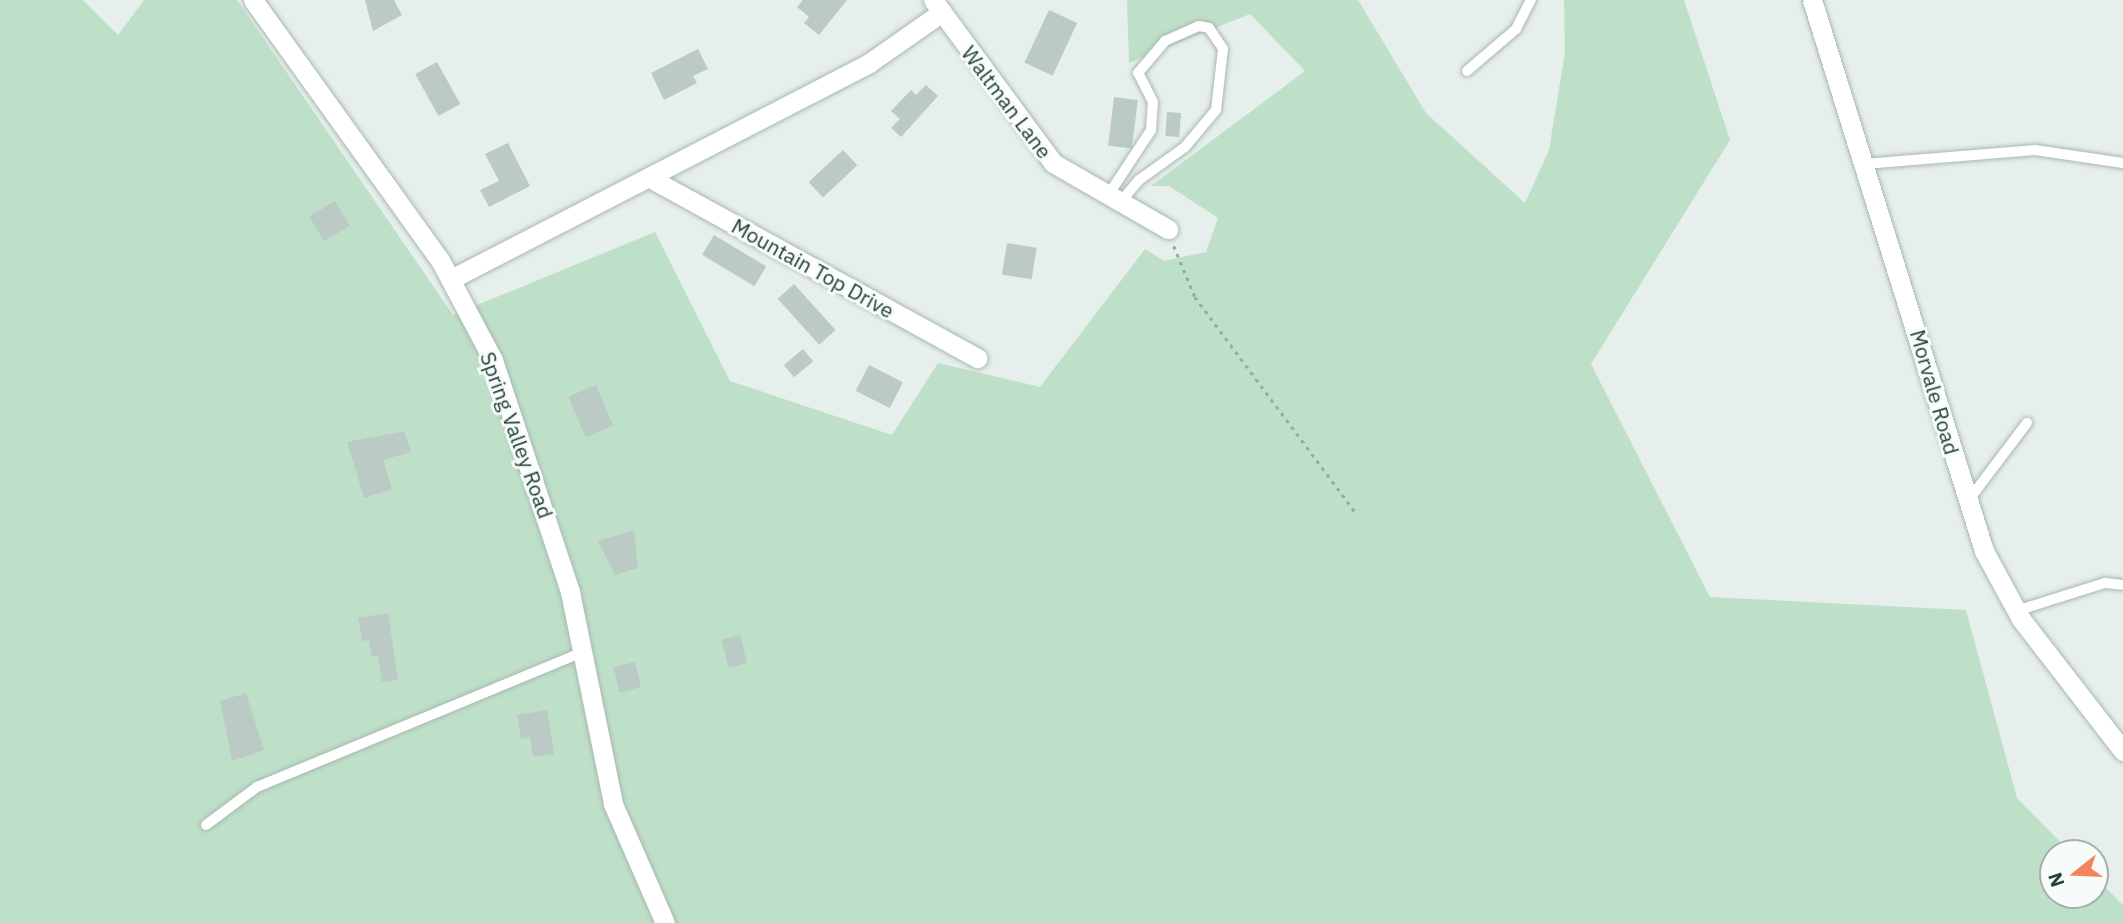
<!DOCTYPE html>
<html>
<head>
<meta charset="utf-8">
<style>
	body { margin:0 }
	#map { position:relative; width:2123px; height:923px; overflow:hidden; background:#e6efeb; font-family:"IBM Plex Sans",sans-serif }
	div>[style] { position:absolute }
	.green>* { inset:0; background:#bfe0c8 }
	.building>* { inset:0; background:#bbcac4; transform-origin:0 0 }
	.path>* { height:2.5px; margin-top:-1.25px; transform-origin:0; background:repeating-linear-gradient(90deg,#86b3a5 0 3.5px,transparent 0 8.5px) }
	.roads { filter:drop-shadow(0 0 2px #a8b8b2) drop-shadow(0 0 2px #a8b8b2) }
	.lane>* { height:10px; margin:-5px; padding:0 5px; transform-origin:5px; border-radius:5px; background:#fff }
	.street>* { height:19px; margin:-9.5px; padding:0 9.5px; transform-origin:9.5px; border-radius:9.5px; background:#fff }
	span { translate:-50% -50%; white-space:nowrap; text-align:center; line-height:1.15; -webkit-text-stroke:6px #f7fbf9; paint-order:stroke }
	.street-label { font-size:21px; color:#24423a }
	.north { position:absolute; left:2039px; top:839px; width:70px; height:70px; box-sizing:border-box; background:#f7fbf9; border:2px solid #a3b1ad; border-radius:50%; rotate:252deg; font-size:19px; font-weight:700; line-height:28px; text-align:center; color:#24423a }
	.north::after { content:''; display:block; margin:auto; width:24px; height:32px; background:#f4845f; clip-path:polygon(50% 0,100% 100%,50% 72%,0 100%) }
</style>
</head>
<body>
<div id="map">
	<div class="green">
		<div style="clip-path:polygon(0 0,83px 0,118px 35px,144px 0,237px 0,453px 315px,655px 232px,730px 381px,892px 435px,938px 363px,1040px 387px,1145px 249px,1164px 261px,1206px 252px,1218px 218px,1169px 186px,1151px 186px,1305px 71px,1250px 14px,1129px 63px,1127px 0,1358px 0,1426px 113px,1525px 203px,1549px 150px,1565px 52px,1564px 0,1684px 0,1730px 140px,1591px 364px,1710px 597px,1966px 610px,2017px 798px,2071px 853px,2053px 853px,2053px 895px,2095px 895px,2095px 877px,2123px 905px,2123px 923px,0 923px)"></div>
	</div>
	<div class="building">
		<div style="clip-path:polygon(365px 0,394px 0,402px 15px,373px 31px)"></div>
		<div style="clip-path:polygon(803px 0,847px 0,819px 35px,804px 23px,809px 17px,797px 7px)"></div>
		<div style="left:1049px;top:10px;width:31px;height:58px;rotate:25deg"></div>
		<div style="clip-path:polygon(698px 49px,708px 69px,693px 76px,697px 83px,664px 100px,651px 73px)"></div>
		<div style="left:437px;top:62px;width:48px;height:25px;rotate:61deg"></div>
		<div style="clip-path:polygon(926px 85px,938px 96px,901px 137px,891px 128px,900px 119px,891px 111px,911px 90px,916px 95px)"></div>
		<div style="left:1114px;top:97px;width:24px;height:49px;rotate:7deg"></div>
		<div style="left:1167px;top:112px;width:14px;height:24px;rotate:4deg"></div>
		<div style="clip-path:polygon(508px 143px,530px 186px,489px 207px,480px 190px,499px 181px,485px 154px)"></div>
		<div style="left:843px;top:150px;width:21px;height:47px;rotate:47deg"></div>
		<div style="left:335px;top:201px;width:29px;height:30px;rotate:59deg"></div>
		<div style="left:714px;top:235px;width:61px;height:23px;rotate:31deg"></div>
		<div style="left:1007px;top:243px;width:30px;height:32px;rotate:9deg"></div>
		<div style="left:794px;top:284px;width:62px;height:22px;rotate:48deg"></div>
		<div style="left:803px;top:349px;width:16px;height:25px;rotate:50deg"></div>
		<div style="left:869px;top:365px;width:38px;height:29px;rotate:27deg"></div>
		<div style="left:596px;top:385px;width:44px;height:30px;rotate:67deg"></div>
		<div style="clip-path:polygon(404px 431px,411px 452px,383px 460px,392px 489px,364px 498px,347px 442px)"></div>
		<div style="clip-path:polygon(634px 530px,638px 568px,615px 575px,598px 541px)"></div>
		<div style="clip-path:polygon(388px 613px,398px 680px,382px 682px,378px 656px,372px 657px,369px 640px,362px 641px,358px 618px)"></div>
		<div style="left:740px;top:635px;width:29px;height:19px;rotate:76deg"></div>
		<div style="left:635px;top:662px;width:26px;height:22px;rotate:77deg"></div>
		<div style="clip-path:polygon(246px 693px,264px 750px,232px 761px,220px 701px)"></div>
		<div style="clip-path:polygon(547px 710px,554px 754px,533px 757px,530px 737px,521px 739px,517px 715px)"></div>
	</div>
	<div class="path">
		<div style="left:1174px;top:246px;width:55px;rotate:67.6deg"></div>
		<div style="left:1195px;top:297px;width:268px;rotate:53.3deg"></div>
	</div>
	<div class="roads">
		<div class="lane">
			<div style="left:1467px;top:71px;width:65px;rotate:-40.6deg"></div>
			<div style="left:1516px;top:29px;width:33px;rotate:-63deg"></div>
			<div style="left:1864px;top:164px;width:172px;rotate:-4.7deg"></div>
			<div style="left:2035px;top:150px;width:89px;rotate:8.4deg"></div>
			<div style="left:1107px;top:197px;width:80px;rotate:-56.7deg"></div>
			<div style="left:1151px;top:130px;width:28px;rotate:-86deg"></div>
			<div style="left:1153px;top:102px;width:33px;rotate:-117deg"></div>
			<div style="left:1138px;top:73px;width:42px;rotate:-49.8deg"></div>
			<div style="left:1165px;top:41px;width:37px;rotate:-24deg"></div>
			<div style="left:1199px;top:26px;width:10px;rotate:11deg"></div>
			<div style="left:1209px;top:28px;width:25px;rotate:56deg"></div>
			<div style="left:1223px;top:49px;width:61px;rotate:96.5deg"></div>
			<div style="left:1216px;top:110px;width:48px;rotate:130deg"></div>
			<div style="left:1185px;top:147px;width:57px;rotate:144.3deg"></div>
			<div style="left:1139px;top:180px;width:31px;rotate:130deg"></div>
			<div style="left:1968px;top:501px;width:98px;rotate:-52.9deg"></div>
			<div style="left:2016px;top:611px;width:93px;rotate:-17.5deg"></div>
			<div style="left:2105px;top:583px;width:18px;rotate:6deg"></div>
			<div style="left:206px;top:825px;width:64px;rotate:-36.7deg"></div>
			<div style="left:257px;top:787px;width:353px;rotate:-22.5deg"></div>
		</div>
		<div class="street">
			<div style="left:253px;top:0;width:320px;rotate:54.3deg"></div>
			<div style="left:440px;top:260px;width:113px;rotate:62.1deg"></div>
			<div style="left:493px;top:360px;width:244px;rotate:71.6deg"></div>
			<div style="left:570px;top:592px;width:216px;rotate:78.5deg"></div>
			<div style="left:613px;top:804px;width:130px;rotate:66.4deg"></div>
			<div style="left:933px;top:0;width:202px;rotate:53.6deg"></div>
			<div style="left:1053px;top:163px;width:133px;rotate:29.9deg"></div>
			<div style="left:1812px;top:0;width:577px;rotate:72.66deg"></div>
			<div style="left:1984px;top:551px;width:77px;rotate:61.4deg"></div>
			<div style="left:2021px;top:619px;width:167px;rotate:52.3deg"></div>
			<div style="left:648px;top:177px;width:376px;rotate:28.8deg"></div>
			<div style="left:451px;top:279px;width:471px;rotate:-27.3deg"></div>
			<div style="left:869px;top:63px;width:89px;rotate:-34.9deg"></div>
		</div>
	</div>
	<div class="street-label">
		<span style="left:1007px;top:102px;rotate:53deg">Waltman Lane</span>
		<span style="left:813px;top:268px;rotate:29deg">Mountain Top Drive</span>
		<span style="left:1935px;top:392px;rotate:74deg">Morvale Road</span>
		<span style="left:517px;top:435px;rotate:70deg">Spring Valley Road</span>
	</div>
	<div class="north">N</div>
</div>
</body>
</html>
